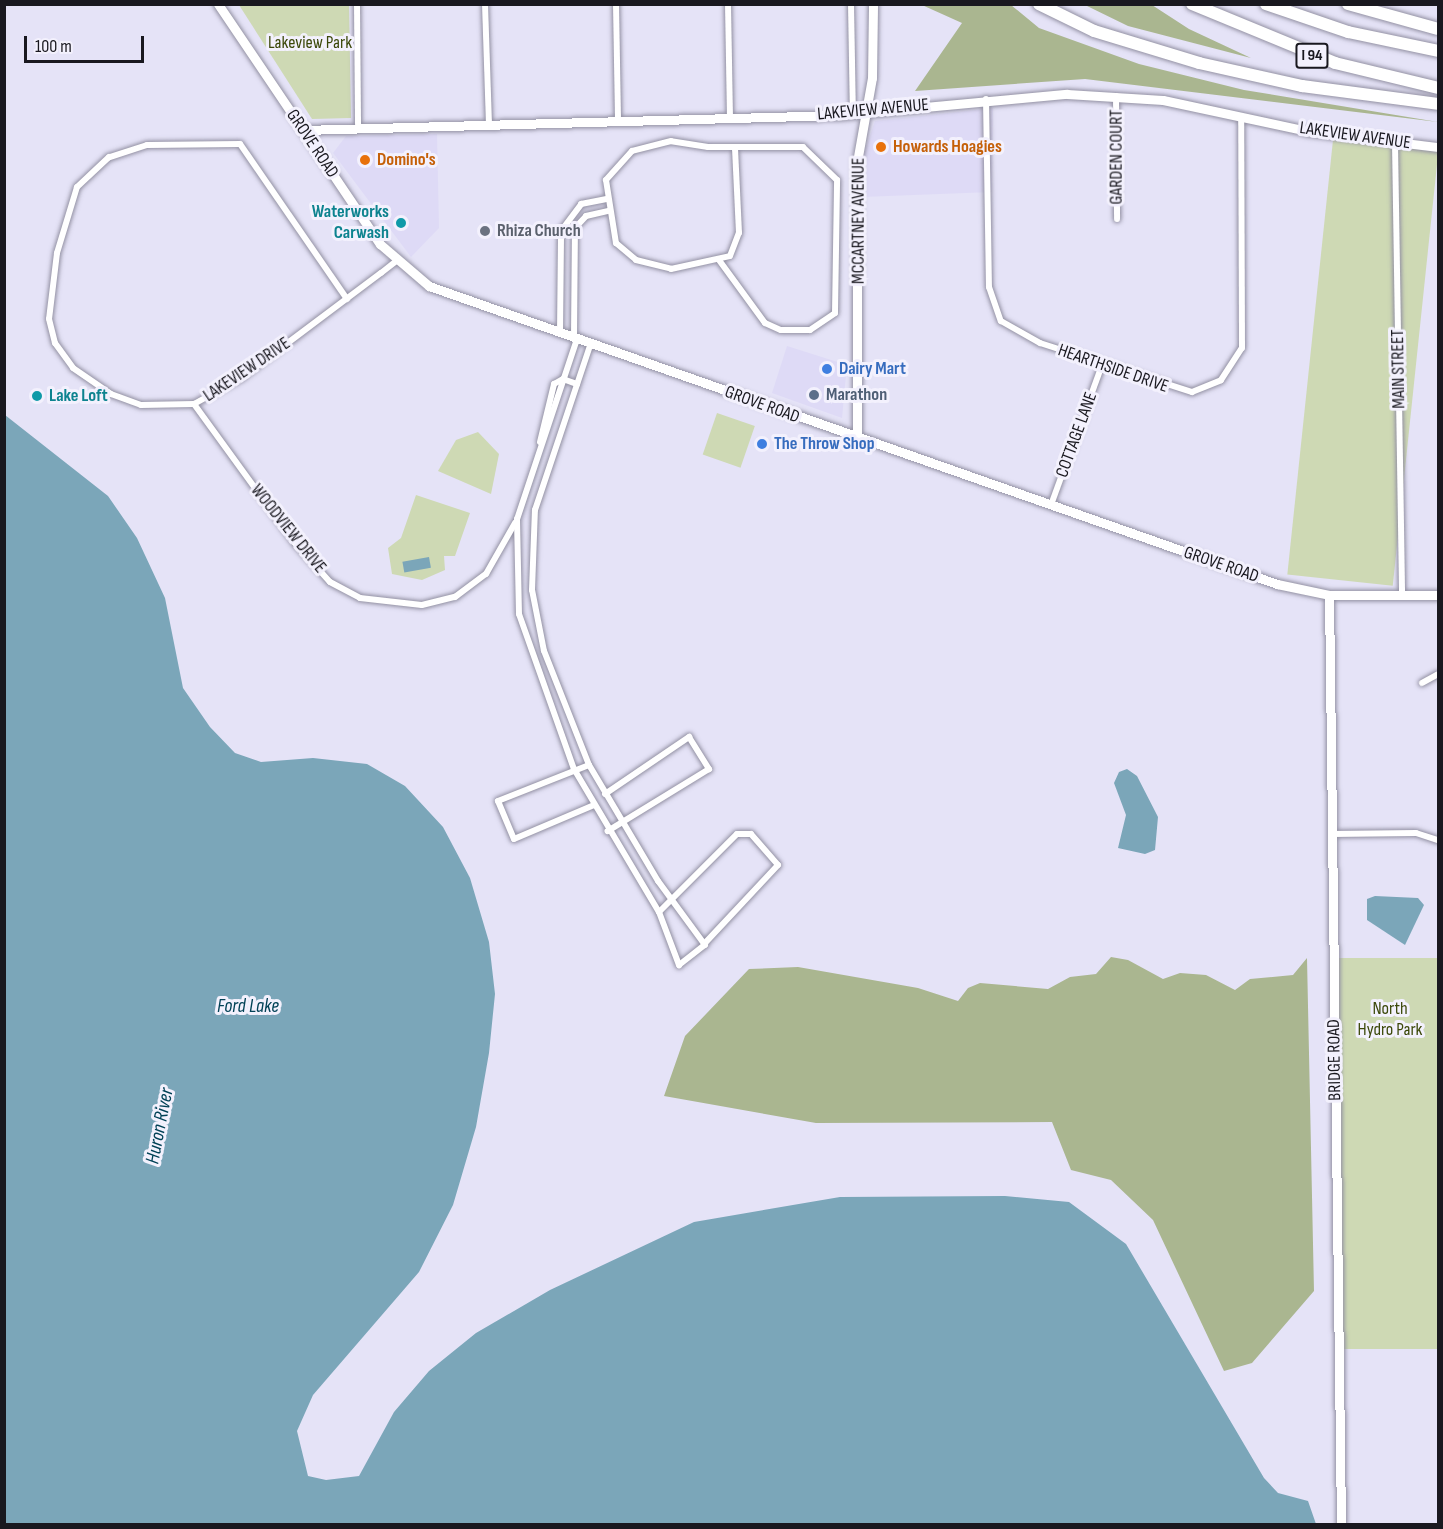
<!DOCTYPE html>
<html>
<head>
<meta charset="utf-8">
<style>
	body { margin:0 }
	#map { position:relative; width:1443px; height:1529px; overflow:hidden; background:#e5e3f7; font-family:"Sofia Sans Condensed",sans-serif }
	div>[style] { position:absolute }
	.built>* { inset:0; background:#dedaf6 }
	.green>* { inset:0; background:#ced9b4; transform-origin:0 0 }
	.forest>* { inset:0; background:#aab690 }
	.water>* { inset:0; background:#7ba6b9; transform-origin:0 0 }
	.roads { filter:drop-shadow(0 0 2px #9391a3) drop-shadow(0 0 2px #9391a3) }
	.street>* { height:6px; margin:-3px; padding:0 3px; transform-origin:3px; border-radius:3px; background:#fff }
	.secondary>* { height:9px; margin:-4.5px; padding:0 4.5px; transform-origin:4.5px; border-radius:4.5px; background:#fff }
	.highway>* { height:12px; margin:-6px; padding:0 6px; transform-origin:6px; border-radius:6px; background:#fff }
	.dots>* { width:16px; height:16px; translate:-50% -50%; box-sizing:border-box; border:3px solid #f3f1fd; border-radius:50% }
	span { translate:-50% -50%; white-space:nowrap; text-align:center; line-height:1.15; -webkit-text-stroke:6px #f3f1fd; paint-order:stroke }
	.shield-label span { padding:2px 4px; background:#f3f1fd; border:2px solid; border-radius:4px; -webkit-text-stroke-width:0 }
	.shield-label { font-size:16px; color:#19181f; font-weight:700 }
	.park-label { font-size:18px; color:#3b4809 }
	.street-label { font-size:18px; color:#19181f }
	.food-label { font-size:18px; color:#c56008; font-weight:700 }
	.left { translate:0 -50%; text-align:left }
	.culture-label { font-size:18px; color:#0d838f; font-weight:700 }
	.right { translate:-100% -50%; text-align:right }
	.worship-label { font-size:18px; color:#5b616d; font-weight:700 }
	.shop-label { font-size:18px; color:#366cbe; font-weight:700 }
	.service-label { font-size:18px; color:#4e5e75; font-weight:700 }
	.water-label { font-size:20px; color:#014156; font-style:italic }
	.frame { position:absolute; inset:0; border:6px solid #19181f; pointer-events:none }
	.scale { position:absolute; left:24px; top:36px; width:120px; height:27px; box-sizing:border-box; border:3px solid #19181f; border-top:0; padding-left:8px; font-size:18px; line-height:21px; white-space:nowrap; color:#19181f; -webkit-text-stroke:4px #f3f1fd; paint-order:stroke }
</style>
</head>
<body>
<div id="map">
	<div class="built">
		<div style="clip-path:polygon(993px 108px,992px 192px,862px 197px,863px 157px,875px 121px)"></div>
		<div style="clip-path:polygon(437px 134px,439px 228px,411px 257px,333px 153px,346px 136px)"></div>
		<div style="clip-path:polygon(787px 346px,847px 365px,842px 418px,772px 393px)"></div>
	</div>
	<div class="green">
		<div style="clip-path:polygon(239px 5px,349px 5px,351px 118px,312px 119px)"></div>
		<div style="left:1333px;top:140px;width:106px;height:437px;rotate:6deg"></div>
		<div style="left:717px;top:413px;width:40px;height:44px;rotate:19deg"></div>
		<div style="clip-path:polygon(478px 432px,499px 454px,491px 494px,438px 471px,456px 440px)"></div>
		<div style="clip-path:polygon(416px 495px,470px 513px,455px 556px,444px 556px,445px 570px,422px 580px,392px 574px,388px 548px,401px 538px)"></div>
		<div style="left:1438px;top:958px;width:391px;height:99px;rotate:90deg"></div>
	</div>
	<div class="forest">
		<div style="clip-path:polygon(922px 5px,1011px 5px,1039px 28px,1139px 64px,1244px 90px,1438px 122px,1085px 79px,915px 91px,962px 23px)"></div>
		<div style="clip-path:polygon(1085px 5px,1152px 5px,1189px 29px,1251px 58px,1128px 26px)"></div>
		<div style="clip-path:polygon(1111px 957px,1128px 960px,1163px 979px,1180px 973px,1206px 975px,1235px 990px,1250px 979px,1293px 975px,1307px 958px,1314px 1291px,1252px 1363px,1224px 1371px,1153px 1220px,1111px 1180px,1071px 1170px,1052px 1122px,816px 1123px,664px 1096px,685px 1036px,749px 969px,798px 967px,918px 988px,958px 1001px,968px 988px,980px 983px,1048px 989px,1070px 977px,1096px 974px)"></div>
	</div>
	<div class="water">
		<div style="clip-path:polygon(5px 415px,108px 496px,137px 538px,165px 598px,183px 688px,210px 727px,235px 753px,261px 762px,313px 758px,367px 764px,405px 786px,443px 827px,470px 878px,489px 942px,495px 994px,489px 1053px,476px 1127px,453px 1205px,419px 1272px,313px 1395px,297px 1431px,308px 1476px,326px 1480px,359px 1476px,394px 1412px,429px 1371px,476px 1333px,550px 1290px,694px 1222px,840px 1197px,1005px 1196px,1069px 1202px,1126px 1244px,1264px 1478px,1278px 1493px,1308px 1501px,1316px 1524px,5px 1524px)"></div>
		<div style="left:429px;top:557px;width:11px;height:27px;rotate:80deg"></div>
		<div style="clip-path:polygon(1127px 769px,1137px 776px,1158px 817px,1155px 850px,1145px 854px,1118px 848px,1126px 815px,1114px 783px,1119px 772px)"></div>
		<div style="clip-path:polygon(1375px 896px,1418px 898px,1424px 905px,1405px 945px,1367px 920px,1367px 899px)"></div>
	</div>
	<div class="roads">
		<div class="street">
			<div style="left:357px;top:4px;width:124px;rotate:89.5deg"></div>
			<div style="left:485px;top:4px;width:120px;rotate:88.1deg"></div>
			<div style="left:616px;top:4px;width:117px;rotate:89deg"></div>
			<div style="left:728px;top:4px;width:114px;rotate:89deg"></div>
			<div style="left:851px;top:4px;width:110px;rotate:89deg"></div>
			<div style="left:1116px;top:96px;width:123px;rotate:89.5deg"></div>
			<div style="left:986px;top:99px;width:188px;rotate:89.1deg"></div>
			<div style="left:989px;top:287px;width:36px;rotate:71deg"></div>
			<div style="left:1001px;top:321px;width:45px;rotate:29.4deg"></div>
			<div style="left:1040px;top:343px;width:160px;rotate:17.9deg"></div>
			<div style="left:1192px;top:392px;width:31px;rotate:-22deg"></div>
			<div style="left:1221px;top:380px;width:38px;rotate:-57deg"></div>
			<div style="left:1242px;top:348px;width:231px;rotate:-90.2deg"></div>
			<div style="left:1395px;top:143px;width:452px;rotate:89.1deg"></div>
			<div style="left:719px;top:260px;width:78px;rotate:53.9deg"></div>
			<div style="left:765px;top:323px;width:17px;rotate:24deg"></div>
			<div style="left:781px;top:330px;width:29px"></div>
			<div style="left:810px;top:330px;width:30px;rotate:-34deg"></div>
			<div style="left:835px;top:313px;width:133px;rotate:-89.1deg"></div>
			<div style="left:837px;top:180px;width:47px;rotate:-135.9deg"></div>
			<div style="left:803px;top:147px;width:95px;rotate:180deg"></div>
			<div style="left:708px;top:147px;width:37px;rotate:-171deg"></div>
			<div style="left:671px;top:141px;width:40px;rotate:165.6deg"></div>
			<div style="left:632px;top:151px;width:39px;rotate:132deg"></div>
			<div style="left:606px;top:180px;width:64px;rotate:81deg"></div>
			<div style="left:616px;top:243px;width:26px;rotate:40deg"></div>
			<div style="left:636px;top:260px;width:36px;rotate:14deg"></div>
			<div style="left:671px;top:269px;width:60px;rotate:-12.4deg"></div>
			<div style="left:730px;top:256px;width:25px;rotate:-69deg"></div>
			<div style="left:739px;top:233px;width:85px;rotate:-92.7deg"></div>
			<div style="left:347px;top:299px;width:188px;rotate:-124.6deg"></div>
			<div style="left:240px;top:144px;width:93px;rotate:179.4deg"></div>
			<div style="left:147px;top:145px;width:40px;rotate:162deg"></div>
			<div style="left:109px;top:157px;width:44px;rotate:136.8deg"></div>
			<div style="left:77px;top:187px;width:69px;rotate:106.9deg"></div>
			<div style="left:57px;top:253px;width:66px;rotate:96.9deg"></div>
			<div style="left:49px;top:319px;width:25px;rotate:76deg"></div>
			<div style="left:55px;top:343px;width:31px;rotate:54deg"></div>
			<div style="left:73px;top:368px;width:46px;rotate:34.4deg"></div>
			<div style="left:111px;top:394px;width:32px;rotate:20deg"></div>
			<div style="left:141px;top:405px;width:53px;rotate:-1.1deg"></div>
			<div style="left:194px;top:404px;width:54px;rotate:-29deg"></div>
			<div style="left:241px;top:378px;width:175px;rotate:-36.9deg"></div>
			<div style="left:381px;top:273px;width:18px;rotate:-38deg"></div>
			<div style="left:560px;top:333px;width:102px;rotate:-89.4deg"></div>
			<div style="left:561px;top:231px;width:34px;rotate:-53deg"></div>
			<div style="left:581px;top:204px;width:26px;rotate:-11deg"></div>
			<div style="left:574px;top:338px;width:110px;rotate:-89.5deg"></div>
			<div style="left:575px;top:228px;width:16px;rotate:-47deg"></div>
			<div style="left:586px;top:216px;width:23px;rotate:-13deg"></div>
			<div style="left:577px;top:339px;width:190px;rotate:108.4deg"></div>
			<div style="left:517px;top:519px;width:95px;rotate:88.8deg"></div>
			<div style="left:519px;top:614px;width:164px;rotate:70.5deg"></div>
			<div style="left:574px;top:769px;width:166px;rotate:59.3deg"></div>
			<div style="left:659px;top:912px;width:57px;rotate:69.3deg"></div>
			<div style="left:679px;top:965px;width:33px;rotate:-38deg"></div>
			<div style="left:705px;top:945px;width:79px;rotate:-126.3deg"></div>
			<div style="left:658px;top:881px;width:135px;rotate:-120.7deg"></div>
			<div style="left:589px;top:765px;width:123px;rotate:-111.5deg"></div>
			<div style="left:544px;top:651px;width:62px;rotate:-101.1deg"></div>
			<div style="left:532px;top:590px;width:80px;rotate:-87.9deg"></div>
			<div style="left:535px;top:510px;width:176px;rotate:-71.5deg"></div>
			<div style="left:194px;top:404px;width:172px;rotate:54deg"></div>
			<div style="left:295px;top:543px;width:52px;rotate:48.1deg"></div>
			<div style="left:330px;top:582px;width:34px;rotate:28deg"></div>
			<div style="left:360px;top:598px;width:62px;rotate:6.4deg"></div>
			<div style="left:422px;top:605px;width:34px;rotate:-14deg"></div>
			<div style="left:455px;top:597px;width:39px;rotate:-37deg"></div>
			<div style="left:486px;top:574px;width:59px;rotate:-60.4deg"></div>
			<div style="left:540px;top:442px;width:60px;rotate:-76.4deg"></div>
			<div style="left:554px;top:384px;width:10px;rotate:-29deg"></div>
			<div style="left:563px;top:379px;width:15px;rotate:20deg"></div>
			<div style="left:1051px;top:505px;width:149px;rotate:-70deg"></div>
			<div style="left:1422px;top:683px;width:18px;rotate:-29deg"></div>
			<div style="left:589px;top:765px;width:98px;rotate:158.4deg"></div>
			<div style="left:498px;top:801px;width:41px;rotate:67.2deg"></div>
			<div style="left:514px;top:839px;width:87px;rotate:-23deg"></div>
			<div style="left:605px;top:794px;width:102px;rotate:-34.2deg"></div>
			<div style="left:689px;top:737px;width:38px;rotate:58deg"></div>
			<div style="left:709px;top:769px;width:119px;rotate:148.5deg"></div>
			<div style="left:1332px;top:834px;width:84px;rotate:-0.7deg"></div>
			<div style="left:1416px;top:833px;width:23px;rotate:18deg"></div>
			<div style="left:659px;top:912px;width:110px;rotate:-45deg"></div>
			<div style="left:737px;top:834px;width:14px"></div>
			<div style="left:751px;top:834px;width:41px;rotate:48.9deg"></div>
			<div style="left:778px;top:865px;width:108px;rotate:133.1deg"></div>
		</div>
		<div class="secondary">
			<div style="left:218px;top:4px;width:290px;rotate:56deg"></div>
			<div style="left:380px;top:244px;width:65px;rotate:40.6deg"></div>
			<div style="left:429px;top:286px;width:899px;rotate:19.36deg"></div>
			<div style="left:1277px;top:584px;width:53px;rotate:11.9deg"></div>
			<div style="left:1329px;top:595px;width:109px"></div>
			<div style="left:303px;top:130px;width:536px;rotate:-1.6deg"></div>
			<div style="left:839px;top:115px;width:229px;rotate:-5.3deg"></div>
			<div style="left:1067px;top:94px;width:96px;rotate:3.6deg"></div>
			<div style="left:1163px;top:100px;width:147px;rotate:12.1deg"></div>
			<div style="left:1307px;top:131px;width:132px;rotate:7deg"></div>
			<div style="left:857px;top:439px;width:277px;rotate:-90deg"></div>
			<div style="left:857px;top:162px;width:85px;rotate:-79.9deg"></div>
			<div style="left:872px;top:78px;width:74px;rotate:-89.2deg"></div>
			<div style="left:1329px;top:595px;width:929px;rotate:89.26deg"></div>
		</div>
		<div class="highway">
			<div style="left:1039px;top:4px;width:61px;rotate:26.1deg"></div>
			<div style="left:1094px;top:31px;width:110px;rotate:16.9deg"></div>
			<div style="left:1199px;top:63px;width:106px;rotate:12.6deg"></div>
			<div style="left:1302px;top:86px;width:137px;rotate:7.5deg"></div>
			<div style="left:1192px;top:4px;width:155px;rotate:22.4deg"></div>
			<div style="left:1335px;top:63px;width:106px;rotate:13.6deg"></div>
			<div style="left:1266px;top:4px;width:87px;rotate:18.9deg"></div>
			<div style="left:1348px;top:32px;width:92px;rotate:11.9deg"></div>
			<div style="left:1348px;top:4px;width:93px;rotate:15.5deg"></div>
		</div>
	</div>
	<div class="dots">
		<div style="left:881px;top:147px;background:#e8710a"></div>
		<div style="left:365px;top:160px;background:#e8710a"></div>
		<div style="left:401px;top:223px;background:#0f9aa8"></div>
		<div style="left:485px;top:231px;background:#6b7280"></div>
		<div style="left:827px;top:369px;background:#3f7fe0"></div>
		<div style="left:814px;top:395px;background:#5c6f8a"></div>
		<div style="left:37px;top:396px;background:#0f9aa8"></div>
		<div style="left:762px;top:444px;background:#3f7fe0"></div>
	</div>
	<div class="shield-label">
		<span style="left:1312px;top:56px">I 94</span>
	</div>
	<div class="park-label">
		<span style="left:310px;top:43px">Lakeview Park</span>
		<span style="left:1390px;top:1020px">North<br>Hydro Park</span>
	</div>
	<div class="street-label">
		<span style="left:873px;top:110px;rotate:-5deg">LAKEVIEW AVENUE</span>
		<span style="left:1355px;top:136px;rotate:8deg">LAKEVIEW AVENUE</span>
		<span style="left:312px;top:144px;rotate:56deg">GROVE ROAD</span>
		<span style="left:1117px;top:157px;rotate:-90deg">GARDEN COURT</span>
		<span style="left:859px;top:221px;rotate:-90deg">MCCARTNEY AVENUE</span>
		<span style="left:1113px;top:369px;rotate:19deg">HEARTHSIDE DRIVE</span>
		<span style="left:1399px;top:369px;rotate:-91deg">MAIN STREET</span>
		<span style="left:247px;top:370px;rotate:-34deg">LAKEVIEW DRIVE</span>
		<span style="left:762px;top:405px;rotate:20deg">GROVE ROAD</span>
		<span style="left:1077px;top:435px;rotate:-70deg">COTTAGE LANE</span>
		<span style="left:288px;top:529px;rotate:51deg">WOODVIEW DRIVE</span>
		<span style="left:1221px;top:565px;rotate:19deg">GROVE ROAD</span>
		<span style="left:1335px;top:1060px;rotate:-91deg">BRIDGE ROAD</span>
	</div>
	<div class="food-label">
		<span class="left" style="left:893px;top:147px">Howards Hoagies</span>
		<span class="left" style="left:377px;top:160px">Domino's</span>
	</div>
	<div class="culture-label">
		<span class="right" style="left:389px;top:223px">Waterworks<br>Carwash</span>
		<span class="left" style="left:49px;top:396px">Lake Loft</span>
	</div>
	<div class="worship-label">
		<span class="left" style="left:497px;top:231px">Rhiza Church</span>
	</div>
	<div class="shop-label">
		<span class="left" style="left:839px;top:369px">Dairy Mart</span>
		<span class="left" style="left:774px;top:444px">The Throw Shop</span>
	</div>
	<div class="service-label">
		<span class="left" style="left:826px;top:395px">Marathon</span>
	</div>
	<div class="water-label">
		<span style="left:248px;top:1006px">Ford Lake</span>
		<span style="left:160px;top:1126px;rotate:-79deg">Huron River</span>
	</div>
	<div class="frame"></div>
	<div class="scale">100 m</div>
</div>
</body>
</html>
